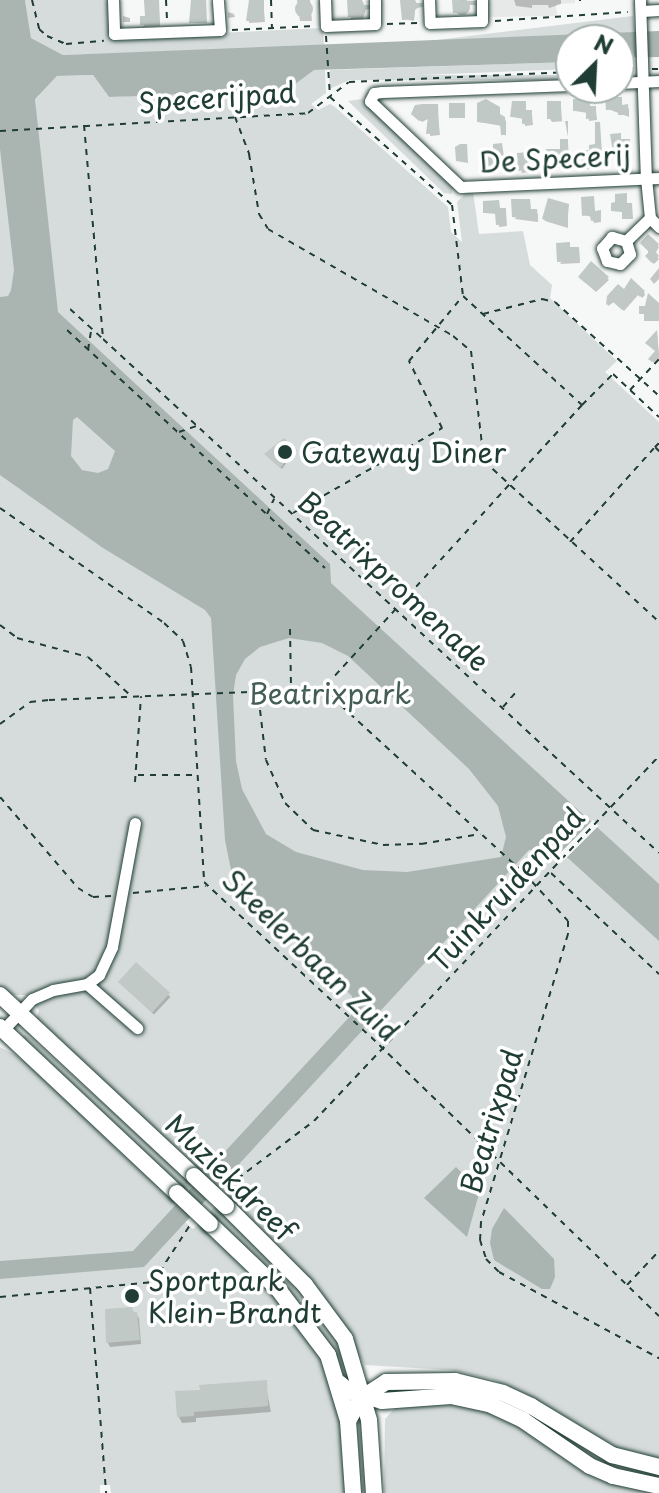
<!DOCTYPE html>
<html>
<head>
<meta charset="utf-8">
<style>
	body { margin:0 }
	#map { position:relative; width:659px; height:1493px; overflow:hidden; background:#f6f7f7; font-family:"Playpen Sans",sans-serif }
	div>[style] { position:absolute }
	.built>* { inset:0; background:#e6e9e8 }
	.green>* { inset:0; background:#d6dcdb; transform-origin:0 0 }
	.water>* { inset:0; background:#aab5b1 }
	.pier>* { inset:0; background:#f6f7f7; transform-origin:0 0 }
	.shadow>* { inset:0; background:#0003; transform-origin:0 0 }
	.round { border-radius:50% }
	.building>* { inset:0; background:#c0c9c6; transform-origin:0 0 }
	.path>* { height:2px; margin-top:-1px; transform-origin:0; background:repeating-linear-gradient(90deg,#1f3d34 0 6px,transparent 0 12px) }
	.roads { filter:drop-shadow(0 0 2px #1f3d34) drop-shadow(0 0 2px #1f3d34) }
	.minor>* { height:11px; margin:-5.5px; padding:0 5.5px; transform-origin:5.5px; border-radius:5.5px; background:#fff }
	.secondary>* { height:16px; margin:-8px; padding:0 8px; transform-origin:8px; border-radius:8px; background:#fff }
	.bridges { filter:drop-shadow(0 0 2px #1f3d34) drop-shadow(0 0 2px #1f3d34) }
	.secondary-bridge>* { height:16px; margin:-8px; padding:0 8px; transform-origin:8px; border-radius:8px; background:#fff }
	.dots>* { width:22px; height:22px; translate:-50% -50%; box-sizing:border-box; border:4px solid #fff; border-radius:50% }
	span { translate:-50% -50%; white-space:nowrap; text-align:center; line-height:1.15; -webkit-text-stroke:7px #fff; paint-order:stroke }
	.street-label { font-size:28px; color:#1f3d34 }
	.poi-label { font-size:28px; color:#1f3d34 }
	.left { translate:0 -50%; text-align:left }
	.park-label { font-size:28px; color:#445d55 }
	.north { position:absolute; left:555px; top:24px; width:80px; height:80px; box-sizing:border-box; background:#fff; border:2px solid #a5b1ae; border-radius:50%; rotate:24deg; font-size:22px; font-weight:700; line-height:32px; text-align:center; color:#1f3d34 }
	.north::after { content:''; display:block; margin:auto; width:28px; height:36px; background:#1f3d34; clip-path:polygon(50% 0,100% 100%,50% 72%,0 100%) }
</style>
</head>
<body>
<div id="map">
	<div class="built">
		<div style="clip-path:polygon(488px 0,575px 0,575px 3px,556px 4px,557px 16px,489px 17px)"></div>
	</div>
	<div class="green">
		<div style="clip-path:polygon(25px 0,109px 0,112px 38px,323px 28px,324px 46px,63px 55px,31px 38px)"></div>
		<div style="left:633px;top:16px;width:16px;height:302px;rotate:83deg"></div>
		<div style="clip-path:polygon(571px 62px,571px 69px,369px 77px,352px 79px,329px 89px,330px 70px)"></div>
		<div style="clip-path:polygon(313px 70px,325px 70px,326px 93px,311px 104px,318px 110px,330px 104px,335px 107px,448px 207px,451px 232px,462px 242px,457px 202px,466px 193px,473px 192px,479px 234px,523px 231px,530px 265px,552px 285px,550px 298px,617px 361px,605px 372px,659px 422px,659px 1462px,626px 1454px,516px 1389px,491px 1379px,450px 1370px,365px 1365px,346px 1335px,36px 1021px,39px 1010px,26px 995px,9px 995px,0 989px,0 114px,36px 112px,35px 98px,57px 76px,93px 75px,109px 97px,290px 88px)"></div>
		<div style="left:571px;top:75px;width:5px;height:221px;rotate:90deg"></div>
		<div style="clip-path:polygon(362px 99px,453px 184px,452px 194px,444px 193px,348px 101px)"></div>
		<div style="clip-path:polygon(25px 1035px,32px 1039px,195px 1186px,186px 1195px,20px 1038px)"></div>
		<div style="clip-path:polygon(0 1047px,17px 1056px,40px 1075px,178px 1204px,172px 1209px,185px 1222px,193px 1229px,199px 1224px,280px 1297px,323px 1359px,342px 1420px,347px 1493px,111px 1493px,110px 1485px,100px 1485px,100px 1493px,0 1493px)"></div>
		<div style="clip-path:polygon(215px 1206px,303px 1288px,337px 1333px,358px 1386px,345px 1381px,309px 1313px,207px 1215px)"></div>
		<div style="clip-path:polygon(431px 1385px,464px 1388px,511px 1403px,605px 1458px,656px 1473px,658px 1480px,656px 1483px,607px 1469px,522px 1414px,490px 1400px,439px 1389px,383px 1395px,381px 1392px)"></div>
		<div style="clip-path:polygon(419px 1400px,488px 1408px,612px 1481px,653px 1493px,384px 1493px,385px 1419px,397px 1406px)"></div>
	</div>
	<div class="water">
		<div style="clip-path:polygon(evenodd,0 0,25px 0,31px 38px,63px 55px,659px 31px,659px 57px,619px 58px,619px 40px,571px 40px,571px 62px,314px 70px,290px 88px,141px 96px,109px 97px,93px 75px,57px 76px,35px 99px,58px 312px,330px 564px,331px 583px,659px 884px,659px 941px,558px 849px,529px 850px,144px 1267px,0 1279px,0 1261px,133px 1251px,353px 1013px,352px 996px,252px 903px,232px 875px,225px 840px,211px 618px,205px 610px,103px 548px,0 475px,0 297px,8px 296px,11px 290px,14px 270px,0 149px,0 0,77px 417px,115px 451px,108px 469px,98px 473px,82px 470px,71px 456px,73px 420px,77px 417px,0 0,289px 638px,322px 643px,348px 656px,469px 769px,498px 806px,506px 837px,501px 857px,407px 872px,363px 870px,296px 852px,266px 834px,242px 789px,236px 761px,233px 695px,236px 675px,245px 659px,260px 647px,289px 638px)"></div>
		<div style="clip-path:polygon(456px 1167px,480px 1190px,467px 1237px,424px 1198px)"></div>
		<div style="clip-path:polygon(504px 1208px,554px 1259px,555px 1277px,550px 1289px,542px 1289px,494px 1260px,490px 1243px,492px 1229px)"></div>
	</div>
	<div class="pier">
		<div style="left:593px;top:820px;width:8px;height:49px;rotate:45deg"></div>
	</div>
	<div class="shadow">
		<div class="round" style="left:454px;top:-1px;width:16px;height:16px"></div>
		<div style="clip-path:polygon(144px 0,158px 0,160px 26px,143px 27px,147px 18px)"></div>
		<div style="clip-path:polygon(250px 0,263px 0,265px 22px,249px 23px)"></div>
		<div style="clip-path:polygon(297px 0,310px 0,312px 21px,300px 21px)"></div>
		<div style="clip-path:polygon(349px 0,362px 0,366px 9px,363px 19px,351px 19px)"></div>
		<div style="clip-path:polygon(403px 0,415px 0,419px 7px,415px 10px,414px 21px,404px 19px)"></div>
		<div style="clip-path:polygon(514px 0,561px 0,561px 4px,549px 8px,548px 5px,532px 5px,532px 8px,516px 6px)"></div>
		<div style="clip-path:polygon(228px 12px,234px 14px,235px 17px,228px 18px)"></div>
		<div style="clip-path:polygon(123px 16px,130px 18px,130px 22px,123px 22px)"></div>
		<div style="clip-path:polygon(621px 99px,622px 107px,629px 109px,629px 117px,608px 109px)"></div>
		<div style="clip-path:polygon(590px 102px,590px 108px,596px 110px,597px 120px,589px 121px,588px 113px,575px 111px)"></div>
		<div style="clip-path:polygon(526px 105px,526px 112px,532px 115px,533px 125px,525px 126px,524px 119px,512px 117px)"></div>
		<div style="clip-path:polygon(437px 106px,440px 135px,430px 136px,430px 118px,422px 122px,415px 116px)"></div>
		<div style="clip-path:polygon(561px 106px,562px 121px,568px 121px,568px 137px,565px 121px,552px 122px,550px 119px)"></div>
		<div style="clip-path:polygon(500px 116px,506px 121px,506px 136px,502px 126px,479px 122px)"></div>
		<div style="clip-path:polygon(599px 133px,602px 157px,593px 162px,593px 169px,586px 169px)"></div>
		<div style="clip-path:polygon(568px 143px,569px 159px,561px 159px,561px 168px,550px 168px)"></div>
		<div style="clip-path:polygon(502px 145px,504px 156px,498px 156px,498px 169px,489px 170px)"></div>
		<div style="clip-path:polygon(535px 148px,537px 159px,530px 159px,531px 172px,521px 173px)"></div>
		<div style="clip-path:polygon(593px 198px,595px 213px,600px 212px,601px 222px,594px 223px,592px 217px,584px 215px)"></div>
		<div style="clip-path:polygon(529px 201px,531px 211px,538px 214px,538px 222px,515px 219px)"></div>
		<div style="clip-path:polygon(498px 202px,500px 210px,506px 212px,507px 226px,499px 227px,497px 214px,485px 213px)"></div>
		<div style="clip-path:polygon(568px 206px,568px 228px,545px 221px,544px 219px)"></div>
		<div style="clip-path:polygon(648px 237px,659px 247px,655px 254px,659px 259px,654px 264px,648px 259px)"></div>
		<div style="clip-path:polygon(570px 249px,578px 249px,580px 263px,560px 264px)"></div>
		<div style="clip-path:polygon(659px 268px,659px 279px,654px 284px,650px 279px)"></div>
		<div style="clip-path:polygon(580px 277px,607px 278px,609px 280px,596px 292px)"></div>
		<div style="clip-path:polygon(624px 292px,644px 292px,645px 295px,642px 298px,639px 294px,624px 311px,614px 302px,608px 306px,607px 303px)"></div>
		<div style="clip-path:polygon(657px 333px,659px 359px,654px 363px,652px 361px,657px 352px)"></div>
		<div style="clip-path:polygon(295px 451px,282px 469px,268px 456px)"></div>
		<div style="left:136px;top:965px;width:47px;height:24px;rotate:43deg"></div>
		<div style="clip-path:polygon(131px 1309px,139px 1318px,141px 1344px,110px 1347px,108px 1343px)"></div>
		<div style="clip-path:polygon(265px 1382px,271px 1412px,196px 1418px,196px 1422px,182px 1423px,179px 1417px,202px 1391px)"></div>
	</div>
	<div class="building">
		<div class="round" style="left:295px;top:0;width:18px;height:18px"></div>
		<div style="clip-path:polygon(144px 0,159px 0,160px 24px,140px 25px,140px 16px,145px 16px)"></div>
		<div style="clip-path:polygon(191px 0,206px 0,207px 23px,189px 23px)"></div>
		<div style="clip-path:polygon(249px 0,264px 0,264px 20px,246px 21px)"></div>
		<div style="clip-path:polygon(347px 0,362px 0,362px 5px,371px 5px,371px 9px,362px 10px,363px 17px,348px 17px)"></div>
		<div style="clip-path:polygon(400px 0,415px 0,415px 3px,423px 3px,423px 7px,415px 8px,414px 19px,402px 20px)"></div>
		<div style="clip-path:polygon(452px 0,475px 1px,476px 5px,467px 5px,468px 12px,453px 13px)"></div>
		<div style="clip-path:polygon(605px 97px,622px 97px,622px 105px,628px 104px,629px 115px,618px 115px,618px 109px,606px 110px)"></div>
		<div style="clip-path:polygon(590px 98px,590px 106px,596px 106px,596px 118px,586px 119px,586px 111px,573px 111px,573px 99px)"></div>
		<div style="clip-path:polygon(486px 99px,500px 107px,500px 114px,505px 117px,506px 135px,501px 135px,500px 124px,477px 122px,477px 103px)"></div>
		<div style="clip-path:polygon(512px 101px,526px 101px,526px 110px,532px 110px,532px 123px,522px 124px,522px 117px,510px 117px)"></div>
		<div style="left:561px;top:101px;width:18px;height:14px;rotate:90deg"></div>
		<div style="left:449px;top:103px;width:16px;height:15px"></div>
		<div style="clip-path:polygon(423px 104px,438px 104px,439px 133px,426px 134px,428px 116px,419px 121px,411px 114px,415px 105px)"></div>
		<div style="clip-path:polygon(595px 122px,600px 122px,602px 154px,593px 159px,593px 167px,582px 167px,582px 151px,589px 150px,589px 145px,595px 144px)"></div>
		<div style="clip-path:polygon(621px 133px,621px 139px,630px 139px,628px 158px,614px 158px,610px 134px)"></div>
		<div style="clip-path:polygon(560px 139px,568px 139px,568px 157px,561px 157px,561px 166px,547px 166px,546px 149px,560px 149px)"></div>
		<div style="clip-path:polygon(502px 143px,503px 154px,498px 154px,498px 167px,485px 168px,485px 151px,493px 151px,493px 144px)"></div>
		<div style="clip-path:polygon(460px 144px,467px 144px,468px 163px,456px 161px,455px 147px)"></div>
		<div style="clip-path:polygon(530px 146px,536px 146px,537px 157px,530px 157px,531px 170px,518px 171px,517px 153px,530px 152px)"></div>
		<div style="clip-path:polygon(627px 193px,627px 203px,632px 203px,633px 219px,622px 219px,622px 212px,611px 211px,611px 203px,615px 202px,615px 194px)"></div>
		<div style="clip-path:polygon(594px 196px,595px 211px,601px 210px,601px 220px,591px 221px,590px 215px,582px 216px,581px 197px)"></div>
		<div style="clip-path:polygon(548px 198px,569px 204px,567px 226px,542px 219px)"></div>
		<div style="clip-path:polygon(511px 199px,530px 199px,531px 209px,537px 209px,538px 220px,512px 217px)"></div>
		<div style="clip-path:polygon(499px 200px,500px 208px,506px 208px,506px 224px,496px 225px,495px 213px,483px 213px,483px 201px)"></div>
		<div style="clip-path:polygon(648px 234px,659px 244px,655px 251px,659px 256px,652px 263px,645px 256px,649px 252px,640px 243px)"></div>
		<div style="clip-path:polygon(570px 242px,570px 247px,579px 247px,580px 261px,557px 262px,556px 243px)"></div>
		<div style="clip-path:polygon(591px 261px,609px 277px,594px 290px,578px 277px)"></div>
		<div style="clip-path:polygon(631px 278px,645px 291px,640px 297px,636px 293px,622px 310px,612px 301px,606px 305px,607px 296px,618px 284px,624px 289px)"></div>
		<div style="clip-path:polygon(648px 293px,659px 303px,659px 321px,644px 321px,644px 314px,639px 314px,639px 306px,645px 306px)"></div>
		<div style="clip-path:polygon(657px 330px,659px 355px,652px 362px,648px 359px,655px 351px,645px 343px)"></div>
		<div style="clip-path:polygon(284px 438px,297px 450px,280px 468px,264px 454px)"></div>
		<div style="left:136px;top:962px;width:46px;height:27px;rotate:42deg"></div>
		<div style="clip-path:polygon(132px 1307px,133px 1312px,137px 1312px,140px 1340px,106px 1343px,105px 1309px)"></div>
		<div style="clip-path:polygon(267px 1380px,268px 1406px,194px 1412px,194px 1416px,177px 1417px,175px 1391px,200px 1390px,199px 1385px)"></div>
	</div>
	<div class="path">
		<div style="left:32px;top:0;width:30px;rotate:76deg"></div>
		<div style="left:39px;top:29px;width:11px;rotate:41deg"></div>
		<div style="left:47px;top:36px;width:21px;rotate:23deg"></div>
		<div style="left:66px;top:44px;width:38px;rotate:-5deg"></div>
		<div style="left:166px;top:0;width:19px;rotate:87deg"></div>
		<div style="left:271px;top:0;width:27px;rotate:88deg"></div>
		<div style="left:580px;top:0;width:1px;rotate:90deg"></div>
		<div style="left:495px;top:21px;width:133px;rotate:-3.9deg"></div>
		<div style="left:387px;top:24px;width:30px;rotate:-2deg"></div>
		<div style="left:232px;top:30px;width:82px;rotate:-2.8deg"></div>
		<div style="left:326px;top:36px;width:61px;rotate:86.2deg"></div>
		<div style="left:330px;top:97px;width:163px;rotate:41.5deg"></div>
		<div style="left:452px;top:205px;width:92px;rotate:83.1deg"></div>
		<div style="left:463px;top:296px;width:161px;rotate:42.5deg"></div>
		<div style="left:582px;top:405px;width:44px;rotate:-45deg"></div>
		<div style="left:613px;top:374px;width:63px;rotate:43.1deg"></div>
		<div style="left:652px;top:69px;width:7px"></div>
		<div style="left:619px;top:70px;width:11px"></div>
		<div style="left:235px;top:117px;width:40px;rotate:69deg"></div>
		<div style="left:249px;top:154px;width:61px;rotate:80.5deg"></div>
		<div style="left:259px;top:214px;width:17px;rotate:59deg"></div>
		<div style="left:268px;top:229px;width:214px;rotate:30deg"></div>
		<div style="left:453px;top:336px;width:23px;rotate:40deg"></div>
		<div style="left:471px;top:351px;width:111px;rotate:83.3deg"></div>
		<div style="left:484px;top:461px;width:238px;rotate:42.6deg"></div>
		<div style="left:84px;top:125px;width:215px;rotate:84.9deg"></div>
		<div style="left:103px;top:339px;width:757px;rotate:42.75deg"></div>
		<div style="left:0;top:131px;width:309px;rotate:-3.3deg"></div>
		<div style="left:308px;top:113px;width:51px;rotate:-37.1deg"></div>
		<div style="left:349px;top:82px;width:222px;rotate:-2.6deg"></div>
		<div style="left:70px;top:309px;width:43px;rotate:42.2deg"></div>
		<div style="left:483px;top:314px;width:61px;rotate:-14.3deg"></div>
		<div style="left:542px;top:299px;width:13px;rotate:13deg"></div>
		<div style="left:555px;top:302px;width:140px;rotate:42.1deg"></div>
		<div style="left:67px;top:330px;width:351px;rotate:42.7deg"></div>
		<div style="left:88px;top:350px;width:20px;rotate:-81deg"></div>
		<div style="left:630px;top:390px;width:42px;rotate:-46.9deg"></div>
		<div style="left:582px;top:405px;width:384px;rotate:132.4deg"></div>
		<div style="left:323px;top:689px;width:273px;rotate:42.5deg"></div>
		<div style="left:524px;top:873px;width:65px;rotate:47.5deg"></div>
		<div style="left:568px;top:921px;width:13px;rotate:90deg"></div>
		<div style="left:568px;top:934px;width:301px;rotate:106.8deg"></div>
		<div style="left:481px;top:1222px;width:18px;rotate:93deg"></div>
		<div style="left:480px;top:1240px;width:20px;rotate:72deg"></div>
		<div style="left:486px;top:1259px;width:18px;rotate:45deg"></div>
		<div style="left:499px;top:1272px;width:182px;rotate:28.3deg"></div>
		<div style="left:179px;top:432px;width:18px;rotate:-19deg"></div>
		<div style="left:659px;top:443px;width:6px;rotate:135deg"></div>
		<div style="left:655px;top:447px;width:6px;rotate:45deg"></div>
		<div style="left:0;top:508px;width:200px;rotate:35deg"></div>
		<div style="left:164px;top:623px;width:26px;rotate:43deg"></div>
		<div style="left:183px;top:641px;width:27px;rotate:73deg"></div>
		<div style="left:191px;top:667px;width:215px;rotate:86.5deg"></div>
		<div style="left:204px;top:882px;width:228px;rotate:42.9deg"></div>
		<div style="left:371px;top:1037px;width:401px;rotate:44.1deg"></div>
		<div style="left:293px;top:513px;width:172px;rotate:-29.7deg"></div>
		<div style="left:442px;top:428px;width:75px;rotate:-116.2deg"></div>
		<div style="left:409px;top:361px;width:83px;rotate:-50.4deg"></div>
		<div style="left:267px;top:514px;width:17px;rotate:-65deg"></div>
		<div style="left:570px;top:542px;width:127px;rotate:-48.2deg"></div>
		<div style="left:0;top:625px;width:21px;rotate:37deg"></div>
		<div style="left:17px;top:638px;width:73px;rotate:15deg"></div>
		<div style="left:88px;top:657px;width:57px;rotate:42.1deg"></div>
		<div style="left:290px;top:629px;width:59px;rotate:89deg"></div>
		<div style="left:262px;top:690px;width:20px;rotate:96deg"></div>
		<div style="left:260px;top:710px;width:50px;rotate:83.2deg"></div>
		<div style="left:266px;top:760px;width:47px;rotate:66.2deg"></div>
		<div style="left:285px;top:803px;width:39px;rotate:44deg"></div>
		<div style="left:313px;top:830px;width:72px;rotate:12.1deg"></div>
		<div style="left:383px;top:845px;width:38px;rotate:-2deg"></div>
		<div style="left:421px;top:844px;width:60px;rotate:-9.6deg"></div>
		<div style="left:503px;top:707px;width:23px;rotate:-49deg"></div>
		<div style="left:0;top:724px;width:37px;rotate:-36deg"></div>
		<div style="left:30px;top:702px;width:19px;rotate:-6deg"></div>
		<div style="left:49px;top:700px;width:273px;rotate:-2.3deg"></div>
		<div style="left:138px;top:775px;width:57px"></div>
		<div style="left:135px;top:782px;width:86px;rotate:-86deg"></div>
		<div style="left:0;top:797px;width:120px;rotate:49.4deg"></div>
		<div style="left:78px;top:888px;width:17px;rotate:31deg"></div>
		<div style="left:93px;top:897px;width:18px;rotate:-3deg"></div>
		<div style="left:551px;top:873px;width:148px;rotate:43.1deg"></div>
		<div style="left:133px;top:893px;width:73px;rotate:-5.5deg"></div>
		<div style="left:228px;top:1186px;width:108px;rotate:-37.1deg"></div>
		<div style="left:314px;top:1121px;width:502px;rotate:-46.61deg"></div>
		<div style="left:627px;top:1285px;width:47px;rotate:-46.7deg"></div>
		<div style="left:90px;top:1288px;width:206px;rotate:85.5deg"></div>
		<div style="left:0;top:1297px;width:154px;rotate:-5.6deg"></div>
		<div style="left:153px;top:1282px;width:68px;rotate:-57deg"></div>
	</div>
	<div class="roads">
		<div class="minor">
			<div style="left:113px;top:0;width:34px;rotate:88deg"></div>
			<div style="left:114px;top:34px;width:106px;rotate:-2.2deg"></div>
			<div style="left:220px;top:30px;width:30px;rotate:-94deg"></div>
			<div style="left:325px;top:0;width:26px;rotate:88deg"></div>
			<div style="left:326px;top:26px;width:49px;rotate:-2.3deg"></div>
			<div style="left:375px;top:24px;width:24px;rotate:-90deg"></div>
			<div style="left:429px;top:0;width:23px;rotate:88deg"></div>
			<div style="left:430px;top:23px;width:52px;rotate:-2.2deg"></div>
			<div style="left:482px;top:21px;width:21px;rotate:-90deg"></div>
			<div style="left:640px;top:0;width:178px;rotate:88.1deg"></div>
			<div style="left:646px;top:178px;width:40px;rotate:84.3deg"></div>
			<div style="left:650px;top:218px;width:13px;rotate:45deg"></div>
			<div style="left:642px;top:11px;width:17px;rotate:-3deg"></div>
			<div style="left:619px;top:83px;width:40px;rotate:-2.9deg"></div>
			<div style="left:571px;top:85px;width:189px;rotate:177.9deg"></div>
			<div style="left:382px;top:92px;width:8px;rotate:173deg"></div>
			<div style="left:374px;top:93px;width:9px;rotate:117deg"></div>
			<div style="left:370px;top:101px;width:125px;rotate:43.4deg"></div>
			<div style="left:461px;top:187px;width:198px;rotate:-2.6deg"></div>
			<div style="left:626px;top:241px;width:15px;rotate:-164deg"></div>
			<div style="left:612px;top:237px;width:15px;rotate:132deg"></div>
			<div style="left:602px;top:248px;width:14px;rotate:69deg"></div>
			<div style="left:607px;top:261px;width:13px;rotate:13deg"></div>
			<div style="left:620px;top:264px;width:14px;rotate:-45deg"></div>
			<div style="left:630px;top:254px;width:14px;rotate:-107deg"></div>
			<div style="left:626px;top:241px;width:33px;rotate:-44deg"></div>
			<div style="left:87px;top:984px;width:15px;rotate:-37deg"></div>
			<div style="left:99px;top:975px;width:31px;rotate:-65deg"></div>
			<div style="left:112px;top:947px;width:126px;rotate:-79.5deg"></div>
			<div style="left:3px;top:1030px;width:42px;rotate:-46.9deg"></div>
			<div style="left:32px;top:999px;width:23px;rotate:-23deg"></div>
			<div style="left:53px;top:990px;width:35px;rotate:-10deg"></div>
			<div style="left:87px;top:984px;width:67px;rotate:41.3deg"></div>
		</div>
		<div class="secondary">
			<div style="left:0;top:995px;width:265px;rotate:43deg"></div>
			<div style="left:0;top:1027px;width:243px;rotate:43.2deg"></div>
			<div style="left:226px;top:1206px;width:112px;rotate:45deg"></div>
			<div style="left:305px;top:1285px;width:67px;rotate:53.5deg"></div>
			<div style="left:345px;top:1339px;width:84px;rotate:73.5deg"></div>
			<div style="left:369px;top:1420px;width:73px;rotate:86.1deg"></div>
			<div style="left:210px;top:1224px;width:94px;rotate:43.7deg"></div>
			<div style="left:278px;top:1289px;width:83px;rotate:52.9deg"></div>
			<div style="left:328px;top:1355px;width:69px;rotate:73.1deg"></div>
			<div style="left:348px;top:1421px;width:72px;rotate:86deg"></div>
			<div style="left:339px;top:1383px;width:13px;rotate:39deg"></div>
			<div style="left:349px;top:1391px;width:34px;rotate:17deg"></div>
			<div style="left:382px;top:1401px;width:69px;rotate:-4.1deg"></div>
			<div style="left:451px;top:1396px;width:39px;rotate:12deg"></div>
			<div style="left:489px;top:1404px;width:38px;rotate:25deg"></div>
			<div style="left:523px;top:1420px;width:81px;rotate:34.5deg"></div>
			<div style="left:590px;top:1466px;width:25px;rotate:23deg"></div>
			<div style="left:613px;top:1476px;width:47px;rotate:12.3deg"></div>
			<div style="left:348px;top:1421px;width:25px;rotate:-61deg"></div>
			<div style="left:360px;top:1399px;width:31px;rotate:-33deg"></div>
			<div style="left:386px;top:1382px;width:69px;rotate:-0.8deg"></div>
			<div style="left:455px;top:1381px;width:49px;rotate:14deg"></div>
			<div style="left:503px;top:1393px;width:31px;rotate:25deg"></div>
			<div style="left:531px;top:1406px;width:95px;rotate:31.2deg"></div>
			<div style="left:612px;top:1455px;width:49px;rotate:14.3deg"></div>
		</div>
	</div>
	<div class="bridges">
		<div class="secondary-bridge">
			<div style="left:194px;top:1176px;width:44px;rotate:43.2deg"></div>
			<div style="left:177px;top:1193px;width:45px;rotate:43.2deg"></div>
		</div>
	</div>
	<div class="dots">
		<div style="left:285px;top:452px;background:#1f3d34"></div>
		<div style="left:132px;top:1296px;background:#1f3d34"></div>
	</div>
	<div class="street-label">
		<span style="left:217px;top:97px;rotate:-4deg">Specerijpad</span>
		<span style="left:555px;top:158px;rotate:-3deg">De Specerij</span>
		<span style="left:394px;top:581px;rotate:43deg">Beatrixpromenade</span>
		<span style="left:506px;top:889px;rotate:-47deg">Tuinkruidenpad</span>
		<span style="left:311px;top:955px;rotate:44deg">Skeelerbaan Zuid</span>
		<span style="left:491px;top:1121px;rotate:-73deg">Beatrixpad</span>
		<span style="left:231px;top:1177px;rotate:44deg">Muziekdreef</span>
	</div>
	<div class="poi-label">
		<span class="left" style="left:301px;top:452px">Gateway Diner</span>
		<span class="left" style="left:148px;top:1296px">Sportpark<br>Klein-Brandt</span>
	</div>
	<div class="park-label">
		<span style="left:330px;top:693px">Beatrixpark</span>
	</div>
	<div class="north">N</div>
</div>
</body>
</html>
